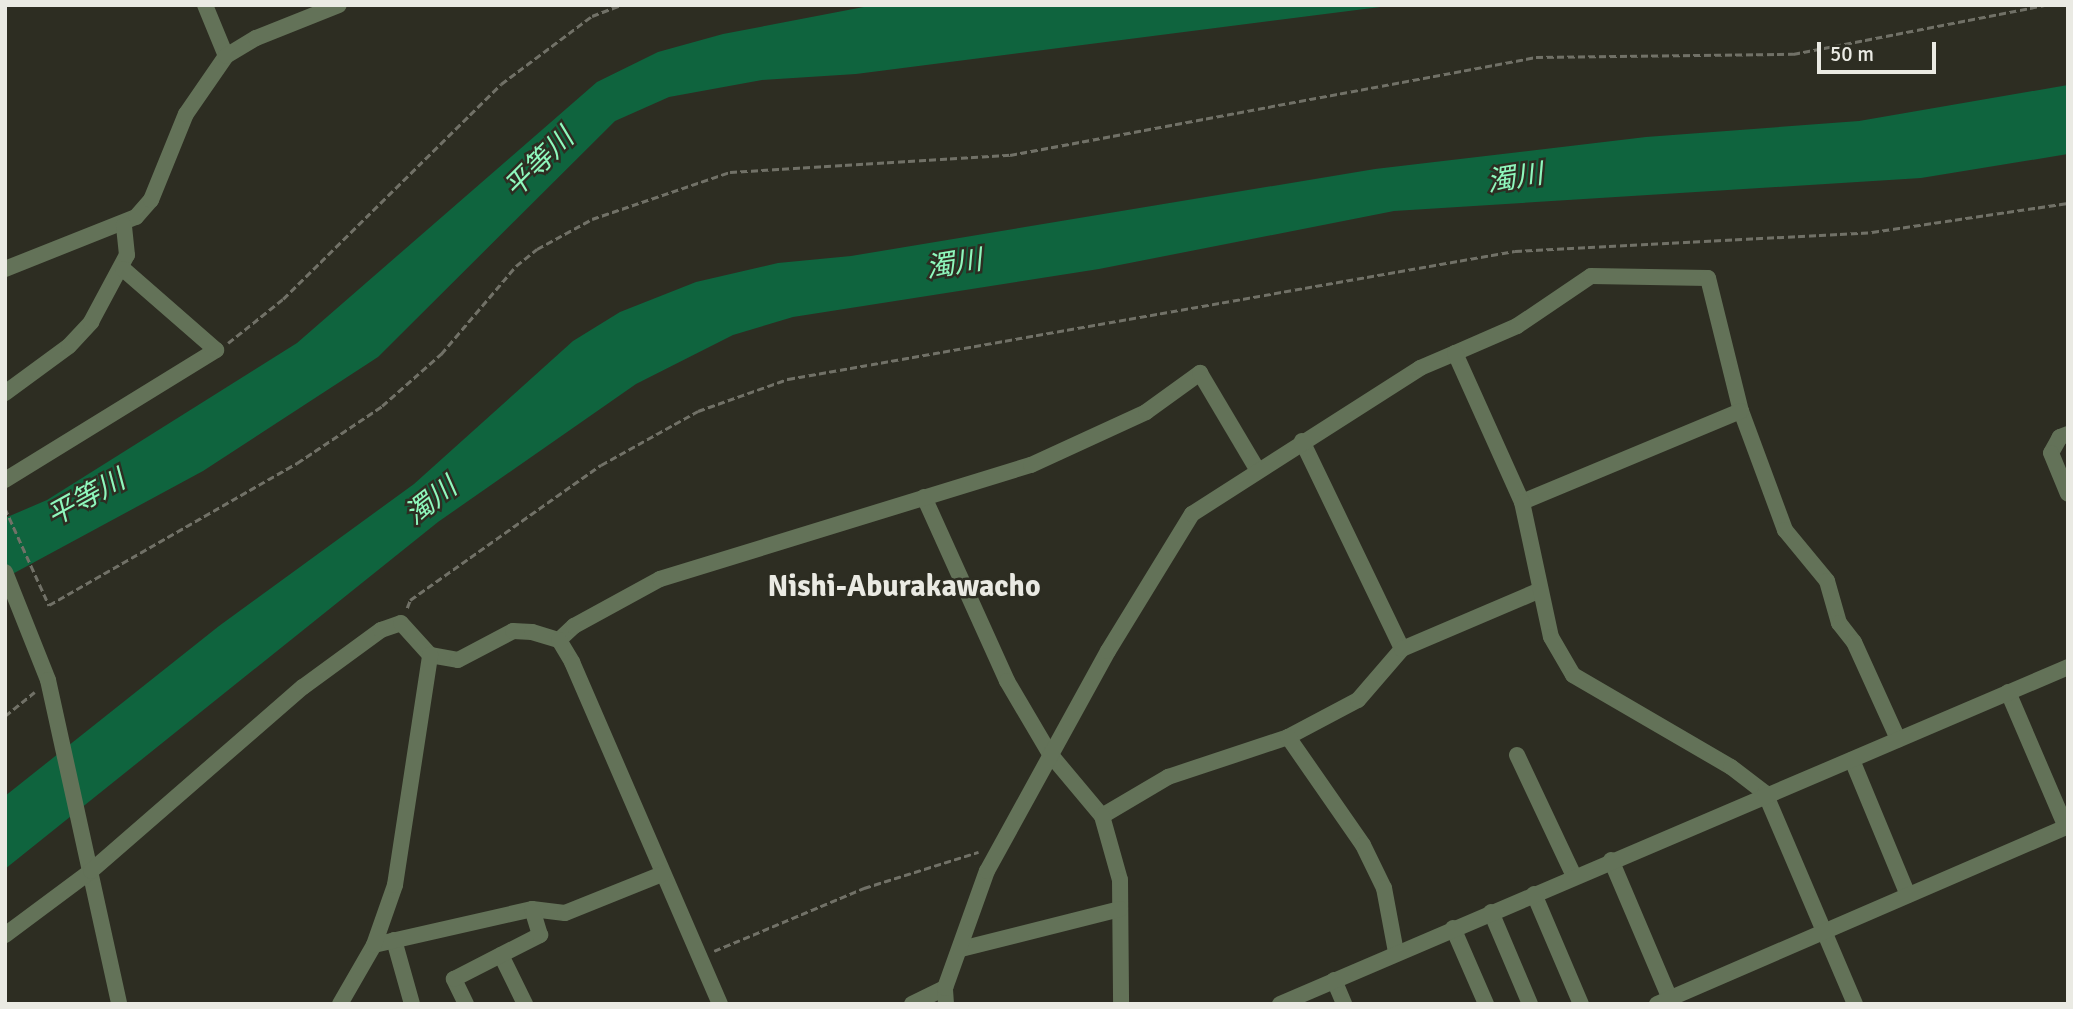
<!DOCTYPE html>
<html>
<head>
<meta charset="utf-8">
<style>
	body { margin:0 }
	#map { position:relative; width:2073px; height:1009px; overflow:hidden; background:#2d2d22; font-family:Signika,"Noto Sans JP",sans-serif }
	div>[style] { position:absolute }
	.water>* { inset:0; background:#0f643e }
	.path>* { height:2.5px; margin-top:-1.25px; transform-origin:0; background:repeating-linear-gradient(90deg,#717167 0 7px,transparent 0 10.5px) }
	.minor>* { height:16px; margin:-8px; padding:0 8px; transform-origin:8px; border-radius:8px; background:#637258 }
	span { translate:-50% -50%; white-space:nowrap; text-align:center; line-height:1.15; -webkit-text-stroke:5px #2d2d22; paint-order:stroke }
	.water-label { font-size:28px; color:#8ff8bd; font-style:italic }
	.quarter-label { font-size:30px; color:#eaeae3; font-weight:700 }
	.frame { position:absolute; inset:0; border:7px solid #eaeae3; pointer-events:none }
	.scale { position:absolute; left:1817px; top:42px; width:119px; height:32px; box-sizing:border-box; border:4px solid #eaeae3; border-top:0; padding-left:9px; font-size:21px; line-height:24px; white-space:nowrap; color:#eaeae3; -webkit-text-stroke:5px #2d2d22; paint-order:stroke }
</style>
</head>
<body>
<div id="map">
	<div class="water">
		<div style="clip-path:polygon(874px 5px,1396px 5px,856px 74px,762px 80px,669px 97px,615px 121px,378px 357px,203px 471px,5px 578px,5px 518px,47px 500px,297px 343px,597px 82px,658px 52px,723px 34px)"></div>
		<div style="clip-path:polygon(2068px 85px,2068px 154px,1921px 178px,1394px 211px,1099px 269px,793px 317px,733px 335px,636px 384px,438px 522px,5px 869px,5px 796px,219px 626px,414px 484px,573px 341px,620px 312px,696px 282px,778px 263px,851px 256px,1375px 169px,1646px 137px,1859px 121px)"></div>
	</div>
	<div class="path">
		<div style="left:228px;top:343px;width:70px;rotate:-38.7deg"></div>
		<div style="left:283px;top:299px;width:306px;rotate:-44.6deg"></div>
		<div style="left:501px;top:84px;width:114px;rotate:-36.8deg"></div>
		<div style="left:592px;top:16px;width:30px;rotate:-21deg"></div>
		<div style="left:5px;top:508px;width:107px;rotate:65.6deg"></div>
		<div style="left:49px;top:605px;width:286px;rotate:-29.8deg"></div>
		<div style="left:297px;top:463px;width:102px;rotate:-33.8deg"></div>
		<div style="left:382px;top:406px;width:79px;rotate:-41.4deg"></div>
		<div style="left:441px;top:354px;width:116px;rotate:-49.6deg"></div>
		<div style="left:516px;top:266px;width:27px;rotate:-39deg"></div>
		<div style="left:537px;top:249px;width:63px;rotate:-28.6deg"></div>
		<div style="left:592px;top:219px;width:146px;rotate:-18.8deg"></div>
		<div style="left:730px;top:172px;width:281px;rotate:-3.5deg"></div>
		<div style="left:1010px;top:155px;width:535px;rotate:-10.55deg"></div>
		<div style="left:1536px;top:57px;width:257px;rotate:-0.7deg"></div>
		<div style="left:1793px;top:54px;width:256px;rotate:-11deg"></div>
		<div style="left:407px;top:608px;width:9px;rotate:-69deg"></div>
		<div style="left:410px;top:600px;width:234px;rotate:-35.3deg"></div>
		<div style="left:601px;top:465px;width:111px;rotate:-29.1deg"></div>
		<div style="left:698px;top:411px;width:96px;rotate:-19.6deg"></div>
		<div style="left:788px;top:379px;width:738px;rotate:-9.99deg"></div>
		<div style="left:1515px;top:251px;width:358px;rotate:-3deg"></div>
		<div style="left:1872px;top:232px;width:198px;rotate:-8.4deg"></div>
		<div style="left:5px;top:716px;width:38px;rotate:-39deg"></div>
		<div style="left:714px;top:951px;width:163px;rotate:-22.8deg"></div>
		<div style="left:864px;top:888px;width:120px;rotate:-17.5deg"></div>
	</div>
	<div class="minor">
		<div style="left:205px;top:5px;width:55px;rotate:67.6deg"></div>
		<div style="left:5px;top:269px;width:141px;rotate:-21.7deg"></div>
		<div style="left:136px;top:217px;width:23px;rotate:-49deg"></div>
		<div style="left:151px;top:200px;width:93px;rotate:-67.9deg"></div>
		<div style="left:186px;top:114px;width:70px;rotate:-55.4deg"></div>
		<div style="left:226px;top:56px;width:35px;rotate:-31deg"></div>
		<div style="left:256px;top:38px;width:89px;rotate:-21.7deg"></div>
		<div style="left:1455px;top:353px;width:68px;rotate:-23.5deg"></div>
		<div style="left:1517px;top:326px;width:89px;rotate:-34deg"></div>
		<div style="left:1591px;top:276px;width:117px;rotate:1deg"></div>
		<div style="left:1708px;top:278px;width:137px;rotate:76.1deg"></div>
		<div style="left:1741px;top:411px;width:127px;rotate:69.7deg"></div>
		<div style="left:1785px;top:530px;width:66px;rotate:50.5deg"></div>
		<div style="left:1827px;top:581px;width:44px;rotate:74.1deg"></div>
		<div style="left:1839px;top:623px;width:24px;rotate:52deg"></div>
		<div style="left:1854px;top:642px;width:107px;rotate:65.6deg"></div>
		<div style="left:5px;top:393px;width:79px;rotate:-36.3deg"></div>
		<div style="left:69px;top:346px;width:33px;rotate:-47deg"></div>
		<div style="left:91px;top:322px;width:76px;rotate:-61.8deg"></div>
		<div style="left:127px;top:255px;width:30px;rotate:-96deg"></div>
		<div style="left:2068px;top:434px;width:9px;rotate:159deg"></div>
		<div style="left:2060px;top:437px;width:18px;rotate:119deg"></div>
		<div style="left:2051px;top:453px;width:44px;rotate:67.5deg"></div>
		<div style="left:1302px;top:441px;width:231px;rotate:64.3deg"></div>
		<div style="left:5px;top:480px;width:248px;rotate:-31.6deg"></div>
		<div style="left:216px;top:350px;width:123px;rotate:-138.9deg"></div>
		<div style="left:924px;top:497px;width:202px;rotate:65.7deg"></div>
		<div style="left:1007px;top:681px;width:85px;rotate:59.5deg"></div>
		<div style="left:1050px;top:754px;width:81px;rotate:50deg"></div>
		<div style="left:1102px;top:816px;width:77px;rotate:-30.6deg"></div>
		<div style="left:1168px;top:777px;width:126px;rotate:-18.4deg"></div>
		<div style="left:1288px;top:737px;width:79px;rotate:-27.9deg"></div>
		<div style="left:1358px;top:700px;width:67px;rotate:-49.2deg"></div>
		<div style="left:1402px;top:649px;width:150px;rotate:-23.1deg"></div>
		<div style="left:1522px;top:502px;width:237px;rotate:-22.6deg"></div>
		<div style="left:5px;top:572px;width:116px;rotate:68.3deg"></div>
		<div style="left:48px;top:680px;width:332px;rotate:77.6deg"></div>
		<div style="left:559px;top:640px;width:21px;rotate:-43deg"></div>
		<div style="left:574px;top:626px;width:98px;rotate:-28.7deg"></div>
		<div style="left:660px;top:579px;width:388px;rotate:-17.1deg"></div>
		<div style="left:1031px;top:465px;width:127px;rotate:-24.7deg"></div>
		<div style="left:1146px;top:412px;width:67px;rotate:-35.8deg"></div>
		<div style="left:1200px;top:373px;width:112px;rotate:59.3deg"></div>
		<div style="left:2008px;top:692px;width:147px;rotate:66.8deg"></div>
		<div style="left:1288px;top:737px;width:131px;rotate:55.2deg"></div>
		<div style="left:1363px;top:845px;width:48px;rotate:64deg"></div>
		<div style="left:1384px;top:888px;width:65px;rotate:79.4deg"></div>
		<div style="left:1517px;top:755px;width:134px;rotate:64.8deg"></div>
		<div style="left:1852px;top:760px;width:146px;rotate:67.5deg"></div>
		<div style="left:1102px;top:816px;width:66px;rotate:74.3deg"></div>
		<div style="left:1120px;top:880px;width:124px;rotate:89.5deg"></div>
		<div style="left:1611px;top:860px;width:151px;rotate:67deg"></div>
		<div style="left:1534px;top:894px;width:120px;rotate:66.9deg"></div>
		<div style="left:1491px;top:912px;width:100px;rotate:67deg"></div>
		<div style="left:1453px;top:928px;width:83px;rotate:66.5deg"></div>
		<div style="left:5px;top:935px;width:107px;rotate:-36.7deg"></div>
		<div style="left:91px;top:871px;width:281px;rotate:-41deg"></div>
		<div style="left:303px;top:687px;width:97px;rotate:-36.2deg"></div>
		<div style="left:381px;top:630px;width:21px;rotate:-19deg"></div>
		<div style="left:401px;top:623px;width:43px;rotate:47.8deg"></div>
		<div style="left:430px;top:655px;width:28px;rotate:10deg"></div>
		<div style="left:458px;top:660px;width:62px;rotate:-27.8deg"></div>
		<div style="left:513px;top:631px;width:19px;rotate:3deg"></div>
		<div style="left:532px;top:632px;width:28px;rotate:17deg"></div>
		<div style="left:559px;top:640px;width:26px;rotate:59deg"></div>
		<div style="left:572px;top:662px;width:373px;rotate:66.6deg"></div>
		<div style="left:394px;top:940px;width:66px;rotate:74.3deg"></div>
		<div style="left:374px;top:945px;width:162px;rotate:-12.8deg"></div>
		<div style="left:532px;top:909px;width:33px;rotate:7deg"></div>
		<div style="left:565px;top:913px;width:105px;rotate:-21.9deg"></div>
		<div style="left:961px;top:949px;width:164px;rotate:-14.1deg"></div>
		<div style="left:501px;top:955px;width:55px;rotate:63.9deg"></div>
		<div style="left:1334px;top:980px;width:26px;rotate:67deg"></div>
		<div style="left:340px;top:1004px;width:68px;rotate:-60deg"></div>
		<div style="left:374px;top:945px;width:64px;rotate:-70.7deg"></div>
		<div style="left:395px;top:885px;width:233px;rotate:-81.3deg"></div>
		<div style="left:466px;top:1004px;width:28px;rotate:-116deg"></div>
		<div style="left:454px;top:979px;width:97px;rotate:-27.1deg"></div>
		<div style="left:540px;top:935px;width:27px;rotate:-107deg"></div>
		<div style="left:912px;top:1004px;width:37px;rotate:-26deg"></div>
		<div style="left:946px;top:1004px;width:16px;rotate:-94deg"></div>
		<div style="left:945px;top:988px;width:124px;rotate:-70.3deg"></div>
		<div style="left:987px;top:871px;width:251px;rotate:-61.2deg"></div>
		<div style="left:1108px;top:651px;width:161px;rotate:-58.5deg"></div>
		<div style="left:1192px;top:514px;width:271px;rotate:-32.6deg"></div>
		<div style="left:1420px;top:368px;width:38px;rotate:-23deg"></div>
		<div style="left:1455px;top:353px;width:163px;rotate:65.8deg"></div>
		<div style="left:1522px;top:502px;width:138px;rotate:77.9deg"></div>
		<div style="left:1551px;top:637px;width:44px;rotate:59.9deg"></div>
		<div style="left:1573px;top:675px;width:183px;rotate:30.2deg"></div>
		<div style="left:1731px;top:767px;width:43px;rotate:37.4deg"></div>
		<div style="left:1765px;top:793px;width:229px;rotate:66.9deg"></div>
		<div style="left:1280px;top:1004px;width:857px;rotate:-23.15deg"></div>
		<div style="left:1657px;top:1004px;width:448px;rotate:-23.4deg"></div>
	</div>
	<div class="water-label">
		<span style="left:539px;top:163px;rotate:-45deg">平等川</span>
		<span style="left:1515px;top:178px;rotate:-9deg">濁川</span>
		<span style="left:954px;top:264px;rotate:-9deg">濁川</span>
		<span style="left:86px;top:498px;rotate:-29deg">平等川</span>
		<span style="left:431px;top:501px;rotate:-38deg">濁川</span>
	</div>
	<div class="quarter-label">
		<span style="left:904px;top:587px">Nishi-Aburakawacho</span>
	</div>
	<div class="frame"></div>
	<div class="scale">50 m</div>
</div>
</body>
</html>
